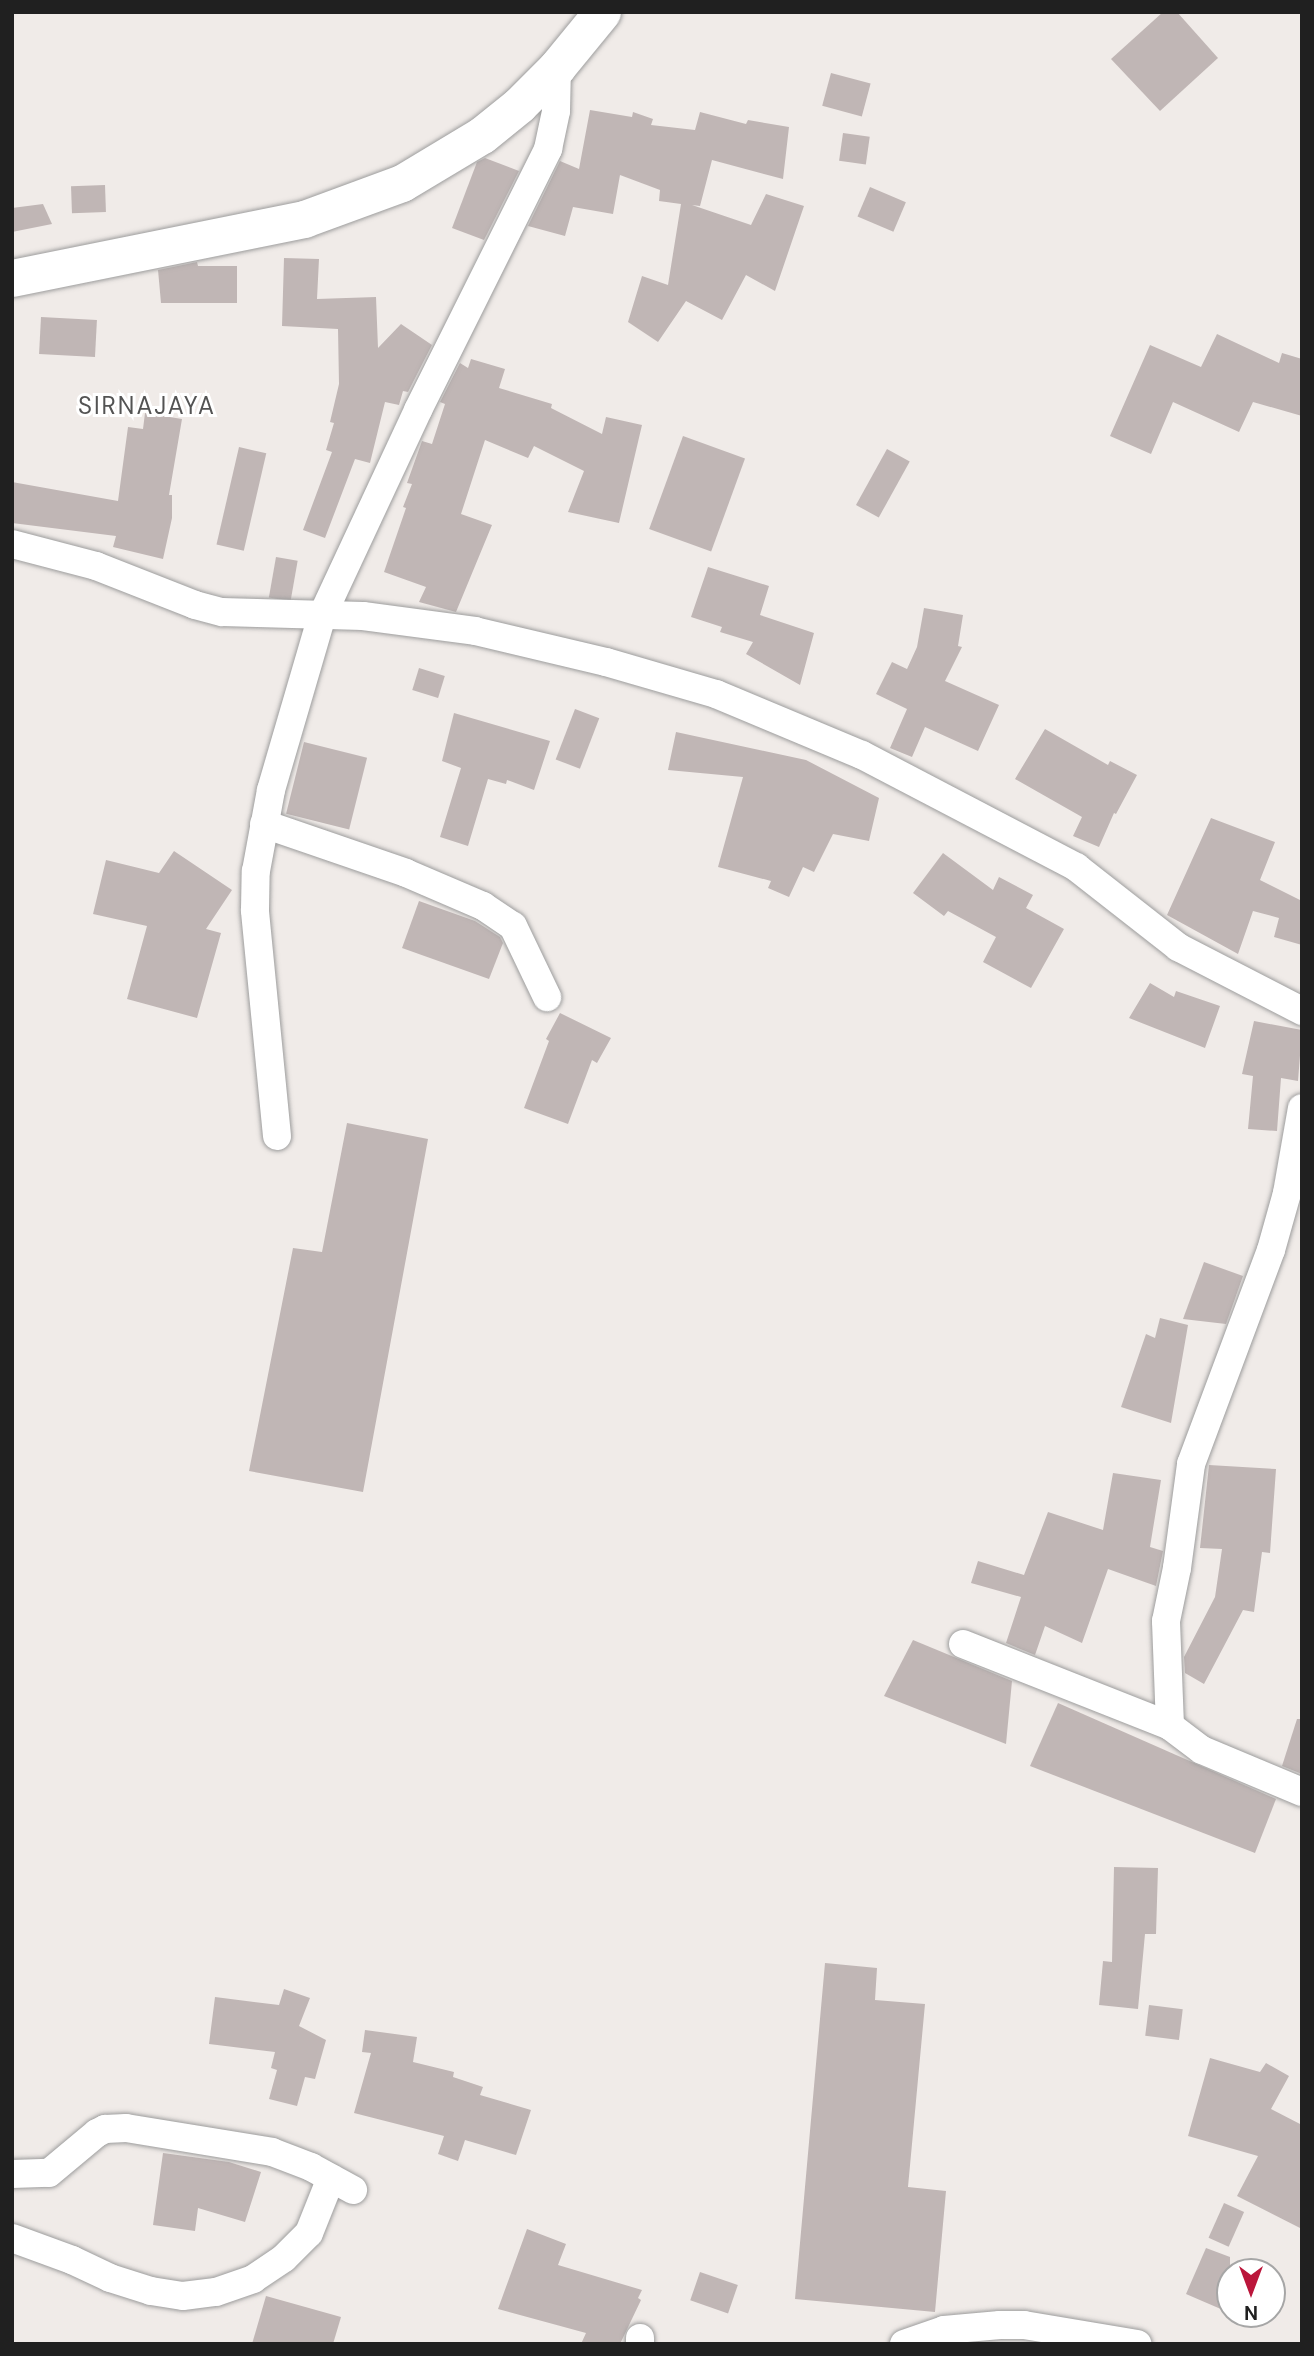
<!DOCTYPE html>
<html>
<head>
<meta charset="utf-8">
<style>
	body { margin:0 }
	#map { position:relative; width:1314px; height:2356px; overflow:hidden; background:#f0ebe8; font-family:"DM Sans",sans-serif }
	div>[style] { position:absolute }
	.building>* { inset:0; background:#c0b6b5; transform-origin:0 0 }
	.roads { filter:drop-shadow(0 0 2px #9d9d9d) drop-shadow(0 0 2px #9d9d9d) }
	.minor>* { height:28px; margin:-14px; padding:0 14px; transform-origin:14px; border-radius:14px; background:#fff }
	.tertiary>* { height:37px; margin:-18.5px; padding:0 18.5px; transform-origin:18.5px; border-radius:18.5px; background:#fff }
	span { translate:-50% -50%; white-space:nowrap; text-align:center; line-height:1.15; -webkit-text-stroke:6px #fff; paint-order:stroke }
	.quarter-label { font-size:24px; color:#535353; letter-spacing:2px }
	.frame { position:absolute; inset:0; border:14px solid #202020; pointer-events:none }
	.north { position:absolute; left:1216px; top:2258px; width:70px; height:70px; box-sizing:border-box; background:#fff; border:2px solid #a6a6a6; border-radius:50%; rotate:180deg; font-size:19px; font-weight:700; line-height:28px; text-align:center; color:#202020 }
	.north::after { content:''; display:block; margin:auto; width:24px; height:32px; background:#bb163b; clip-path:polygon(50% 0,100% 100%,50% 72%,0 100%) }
</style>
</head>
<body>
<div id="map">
	<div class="building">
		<div style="clip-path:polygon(1163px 12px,1177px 12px,1218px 58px,1160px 111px,1111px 59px)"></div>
		<div style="left:831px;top:73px;width:41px;height:34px;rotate:15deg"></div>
		<div style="clip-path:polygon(590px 110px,632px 117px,633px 112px,653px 119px,651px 125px,695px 130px,700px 112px,746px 124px,748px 120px,789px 127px,783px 179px,712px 160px,700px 206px,692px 205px,751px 225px,766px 194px,804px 206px,775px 291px,746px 275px,722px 320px,686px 301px,658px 342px,628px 322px,642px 276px,668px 285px,681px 204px,659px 201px,660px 190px,620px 175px,613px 214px,573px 207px,565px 236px,528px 226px,560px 161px,579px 169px)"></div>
		<div style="left:843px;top:133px;width:27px;height:28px;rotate:8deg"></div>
		<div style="clip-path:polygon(485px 158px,519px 171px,484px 240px,452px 228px,477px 162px)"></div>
		<div style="left:105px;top:185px;width:27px;height:34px;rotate:88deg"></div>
		<div style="left:870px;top:187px;width:39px;height:32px;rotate:23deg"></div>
		<div style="clip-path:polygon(43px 204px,52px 224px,12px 232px,12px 208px)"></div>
		<div style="clip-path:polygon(284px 258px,319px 259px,317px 299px,376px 297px,378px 348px,401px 324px,432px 345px,408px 392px,403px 391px,399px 405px,385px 402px,370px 463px,355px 459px,325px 538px,303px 530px,332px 452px,326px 450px,334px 423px,330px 422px,339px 384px,338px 329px,282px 326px)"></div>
		<div style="clip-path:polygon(197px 262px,198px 266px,237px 266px,237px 303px,161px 303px,158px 270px)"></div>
		<div style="left:41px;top:317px;width:56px;height:37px;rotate:3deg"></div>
		<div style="clip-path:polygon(1217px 334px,1279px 363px,1282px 353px,1302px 359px,1302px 416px,1253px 402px,1239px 432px,1173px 402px,1151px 454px,1110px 436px,1150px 345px,1201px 367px)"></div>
		<div style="clip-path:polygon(471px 359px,505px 369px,499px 388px,552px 404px,551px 408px,602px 434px,606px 417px,642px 425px,619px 523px,568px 512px,584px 471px,534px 446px,528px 458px,485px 440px,461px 514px,492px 525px,456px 612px,419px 602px,426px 587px,384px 572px,406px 508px,403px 507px,412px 484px,407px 483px,422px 441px,432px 444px,445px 404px,440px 402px,460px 363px,468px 368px)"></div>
		<div style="clip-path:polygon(145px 413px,182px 419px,169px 495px,172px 495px,172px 518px,163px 559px,113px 547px,116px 536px,12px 523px,12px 482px,118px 501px,128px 427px,143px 429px)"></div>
		<div style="left:683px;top:436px;width:66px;height:99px;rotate:20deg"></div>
		<div style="left:239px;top:447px;width:28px;height:100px;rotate:13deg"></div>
		<div style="left:887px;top:449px;width:26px;height:64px;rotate:29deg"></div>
		<div style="left:276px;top:557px;width:22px;height:41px;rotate:10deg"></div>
		<div style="clip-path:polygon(708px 567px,769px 586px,760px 615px,814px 633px,800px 685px,746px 654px,753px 642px,720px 632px,722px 627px,691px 617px)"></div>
		<div style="clip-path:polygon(924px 608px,963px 615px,958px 646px,962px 647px,945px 681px,999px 705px,978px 751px,925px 727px,912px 757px,890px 748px,907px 709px,876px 694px,892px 662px,907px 669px,917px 647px)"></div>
		<div style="left:419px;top:668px;width:27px;height:23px;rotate:17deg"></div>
		<div style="left:575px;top:709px;width:26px;height:54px;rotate:21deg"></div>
		<div style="clip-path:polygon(454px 713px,550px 741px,534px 790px,507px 780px,506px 784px,488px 779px,468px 846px,440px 837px,461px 768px,442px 761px)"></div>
		<div style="clip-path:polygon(1045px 729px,1108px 765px,1110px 761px,1137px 775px,1116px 814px,1114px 813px,1099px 847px,1073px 836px,1082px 817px,1015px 779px)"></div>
		<div style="clip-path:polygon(676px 732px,806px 760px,879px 798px,869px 841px,833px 834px,814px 872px,803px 867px,789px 897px,768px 888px,771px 881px,718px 867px,743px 777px,668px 770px)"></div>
		<div style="left:304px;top:742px;width:65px;height:74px;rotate:14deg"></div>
		<div style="clip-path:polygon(1211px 818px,1275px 842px,1260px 880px,1302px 901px,1302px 945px,1274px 937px,1279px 918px,1253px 911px,1238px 954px,1167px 915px)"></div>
		<div style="clip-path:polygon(174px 851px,232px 890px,206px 929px,221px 933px,197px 1018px,127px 999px,147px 926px,93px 914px,106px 860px,159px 873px)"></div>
		<div style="clip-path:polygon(943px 853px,993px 890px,999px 877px,1033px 895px,1026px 908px,1064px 929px,1031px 988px,983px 962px,996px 937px,948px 911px,944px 916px,913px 893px)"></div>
		<div style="clip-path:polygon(419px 901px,475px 921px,500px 937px,503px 943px,489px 979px,402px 948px)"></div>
		<div style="clip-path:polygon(1150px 983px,1174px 997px,1176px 991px,1220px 1006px,1205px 1048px,1129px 1018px)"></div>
		<div style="clip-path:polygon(560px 1013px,611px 1038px,597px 1063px,592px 1060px,568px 1124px,524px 1108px,549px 1041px,546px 1039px)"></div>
		<div style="clip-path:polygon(1254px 1021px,1302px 1030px,1298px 1081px,1281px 1078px,1277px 1131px,1248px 1129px,1253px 1076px,1242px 1074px)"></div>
		<div style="clip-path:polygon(347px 1123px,428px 1139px,363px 1492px,249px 1471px,293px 1248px,322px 1252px)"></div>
		<div style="clip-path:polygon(1204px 1262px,1243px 1276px,1226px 1324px,1183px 1319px)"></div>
		<div style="clip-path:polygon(1160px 1318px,1188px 1325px,1171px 1423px,1121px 1407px,1146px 1334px,1155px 1338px)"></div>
		<div style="clip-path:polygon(1209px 1465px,1276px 1469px,1270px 1553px,1262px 1552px,1254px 1612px,1243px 1610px,1204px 1684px,1185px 1673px,1184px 1657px,1215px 1597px,1222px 1549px,1200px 1548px)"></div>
		<div style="clip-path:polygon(1113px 1473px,1161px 1480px,1150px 1547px,1163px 1551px,1156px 1586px,1108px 1569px,1082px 1643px,1045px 1626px,1035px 1655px,1006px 1643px,1021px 1597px,971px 1583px,978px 1561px,1024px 1575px,1048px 1512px,1103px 1530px)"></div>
		<div style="clip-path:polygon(913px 1640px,1012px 1681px,1006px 1744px,884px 1696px)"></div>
		<div style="clip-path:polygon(1058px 1703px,1276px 1799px,1255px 1853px,1030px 1766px)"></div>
		<div style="clip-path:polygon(1297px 1719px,1302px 1719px,1302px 1774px,1282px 1766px)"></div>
		<div style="clip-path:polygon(1114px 1867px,1158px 1868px,1156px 1934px,1145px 1934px,1138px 2009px,1099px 2005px,1103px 1961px,1112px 1962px)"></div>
		<div style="clip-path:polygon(825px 1963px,877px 1968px,875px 2000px,925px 2004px,908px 2187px,946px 2191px,935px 2312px,795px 2299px)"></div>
		<div style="clip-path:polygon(284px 1989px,310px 1998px,299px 2026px,326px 2040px,315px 2079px,305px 2077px,297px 2106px,269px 2099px,277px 2070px,271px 2068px,275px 2052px,209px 2044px,215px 1997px,279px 2005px)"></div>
		<div style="left:1149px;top:2005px;width:34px;height:31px;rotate:7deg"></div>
		<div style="clip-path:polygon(365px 2030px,417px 2037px,413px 2062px,454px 2072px,453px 2077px,483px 2087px,480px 2095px,531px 2110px,516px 2155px,465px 2140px,458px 2161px,438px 2154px,444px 2136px,354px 2113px,371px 2053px,362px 2052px)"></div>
		<div style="clip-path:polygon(1210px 2058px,1260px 2072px,1266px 2063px,1289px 2076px,1271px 2109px,1302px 2125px,1302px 2229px,1237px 2196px,1258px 2156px,1188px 2136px)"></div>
		<div style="clip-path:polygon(163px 2153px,229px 2162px,261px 2172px,245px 2222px,198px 2208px,195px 2231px,153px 2225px)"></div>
		<div style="left:1224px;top:2203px;width:22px;height:38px;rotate:24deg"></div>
		<div style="clip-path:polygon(527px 2229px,566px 2244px,558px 2265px,642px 2290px,638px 2298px,641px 2300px,620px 2344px,581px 2344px,586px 2333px,498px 2309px)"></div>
		<div style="clip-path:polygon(1206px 2248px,1230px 2257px,1230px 2313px,1186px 2294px)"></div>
		<div style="left:700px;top:2272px;width:40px;height:30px;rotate:19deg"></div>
		<div style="clip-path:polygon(266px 2296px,341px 2317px,333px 2344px,252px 2344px)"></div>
	</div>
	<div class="roads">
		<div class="minor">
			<div style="left:12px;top:544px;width:87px;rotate:14.7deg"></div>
			<div style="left:96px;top:566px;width:106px;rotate:21.5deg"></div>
			<div style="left:195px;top:605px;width:28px;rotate:15deg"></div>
			<div style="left:222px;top:612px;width:141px;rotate:1.6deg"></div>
			<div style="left:363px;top:616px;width:113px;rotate:7.6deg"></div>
			<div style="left:475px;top:631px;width:135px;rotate:13.3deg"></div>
			<div style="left:606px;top:662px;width:115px;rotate:16.2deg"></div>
			<div style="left:716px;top:694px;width:158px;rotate:22.7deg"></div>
			<div style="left:862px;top:755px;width:242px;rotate:27.6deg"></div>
			<div style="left:1076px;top:867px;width:130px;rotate:38.1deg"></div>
			<div style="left:1178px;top:947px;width:140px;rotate:27.3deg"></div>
			<div style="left:264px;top:824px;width:150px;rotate:19deg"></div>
			<div style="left:406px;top:873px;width:84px;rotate:23.2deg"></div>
			<div style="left:483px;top:906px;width:36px;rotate:34deg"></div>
			<div style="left:513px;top:926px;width:79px;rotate:64.4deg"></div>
			<div style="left:277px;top:1136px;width:227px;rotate:-95.6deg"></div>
			<div style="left:255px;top:910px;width:39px;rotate:-89deg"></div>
			<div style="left:256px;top:871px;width:82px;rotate:-79.5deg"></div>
			<div style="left:271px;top:790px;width:181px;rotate:-73.7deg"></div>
			<div style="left:322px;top:616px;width:227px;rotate:-65deg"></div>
			<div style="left:418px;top:410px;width:292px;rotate:-63.5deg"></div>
			<div style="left:548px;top:149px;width:39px;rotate:-78deg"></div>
			<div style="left:556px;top:111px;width:44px;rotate:-88.7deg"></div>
			<div style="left:963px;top:1644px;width:223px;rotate:21.6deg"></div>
			<div style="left:1170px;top:1726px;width:40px;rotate:37deg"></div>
			<div style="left:1202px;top:1750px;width:108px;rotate:22.8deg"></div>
			<div style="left:1170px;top:1726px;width:105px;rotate:-92.2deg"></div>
			<div style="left:1166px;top:1621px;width:54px;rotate:-78.3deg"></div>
			<div style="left:1177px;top:1568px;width:105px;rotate:-82.3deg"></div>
			<div style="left:1191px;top:1464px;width:228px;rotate:-69.5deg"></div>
			<div style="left:1271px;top:1250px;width:59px;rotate:-74.3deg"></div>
			<div style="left:1287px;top:1193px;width:86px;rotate:-80deg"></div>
			<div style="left:12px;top:2174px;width:37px;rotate:-2deg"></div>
			<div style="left:49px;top:2173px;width:62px;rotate:-39.8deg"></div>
			<div style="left:97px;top:2133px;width:9px;rotate:-27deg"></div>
			<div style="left:105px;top:2129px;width:21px;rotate:-3deg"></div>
			<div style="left:126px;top:2128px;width:148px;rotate:9.3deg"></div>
			<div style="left:272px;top:2152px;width:42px;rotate:21deg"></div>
			<div style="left:311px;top:2167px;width:48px;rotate:28.7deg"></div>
			<div style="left:12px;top:2238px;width:64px;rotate:20.1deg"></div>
			<div style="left:72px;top:2260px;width:42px;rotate:25.3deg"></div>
			<div style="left:110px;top:2278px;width:43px;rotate:17.6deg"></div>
			<div style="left:151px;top:2291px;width:32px;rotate:9deg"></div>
			<div style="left:183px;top:2296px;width:33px;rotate:-7deg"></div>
			<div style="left:216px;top:2292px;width:39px;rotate:-19deg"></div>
			<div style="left:253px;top:2279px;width:37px;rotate:-34deg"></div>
			<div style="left:284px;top:2258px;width:35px;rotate:-45deg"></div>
			<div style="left:309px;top:2233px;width:59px;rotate:-68.2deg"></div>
			<div style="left:640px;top:2338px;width:6px;rotate:90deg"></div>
			<div style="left:904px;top:2344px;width:42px;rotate:-19.3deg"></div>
			<div style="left:944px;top:2330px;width:56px;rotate:-5.1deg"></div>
			<div style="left:1000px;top:2325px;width:24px"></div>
			<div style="left:1024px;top:2325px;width:115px;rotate:9.5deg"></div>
		</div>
		<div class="tertiary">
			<div style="left:12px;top:278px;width:298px;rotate:-11.4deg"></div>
			<div style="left:304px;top:219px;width:104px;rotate:-20.2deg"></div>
			<div style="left:402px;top:183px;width:93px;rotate:-31deg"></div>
			<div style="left:482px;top:135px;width:48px;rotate:-39deg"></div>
			<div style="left:519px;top:105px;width:54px;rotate:-45deg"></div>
			<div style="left:557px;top:67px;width:71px;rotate:-50.7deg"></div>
		</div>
	</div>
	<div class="quarter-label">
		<span style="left:147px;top:406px">SIRNAJAYA</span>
	</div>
	<div class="frame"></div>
	<div class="north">N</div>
</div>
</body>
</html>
